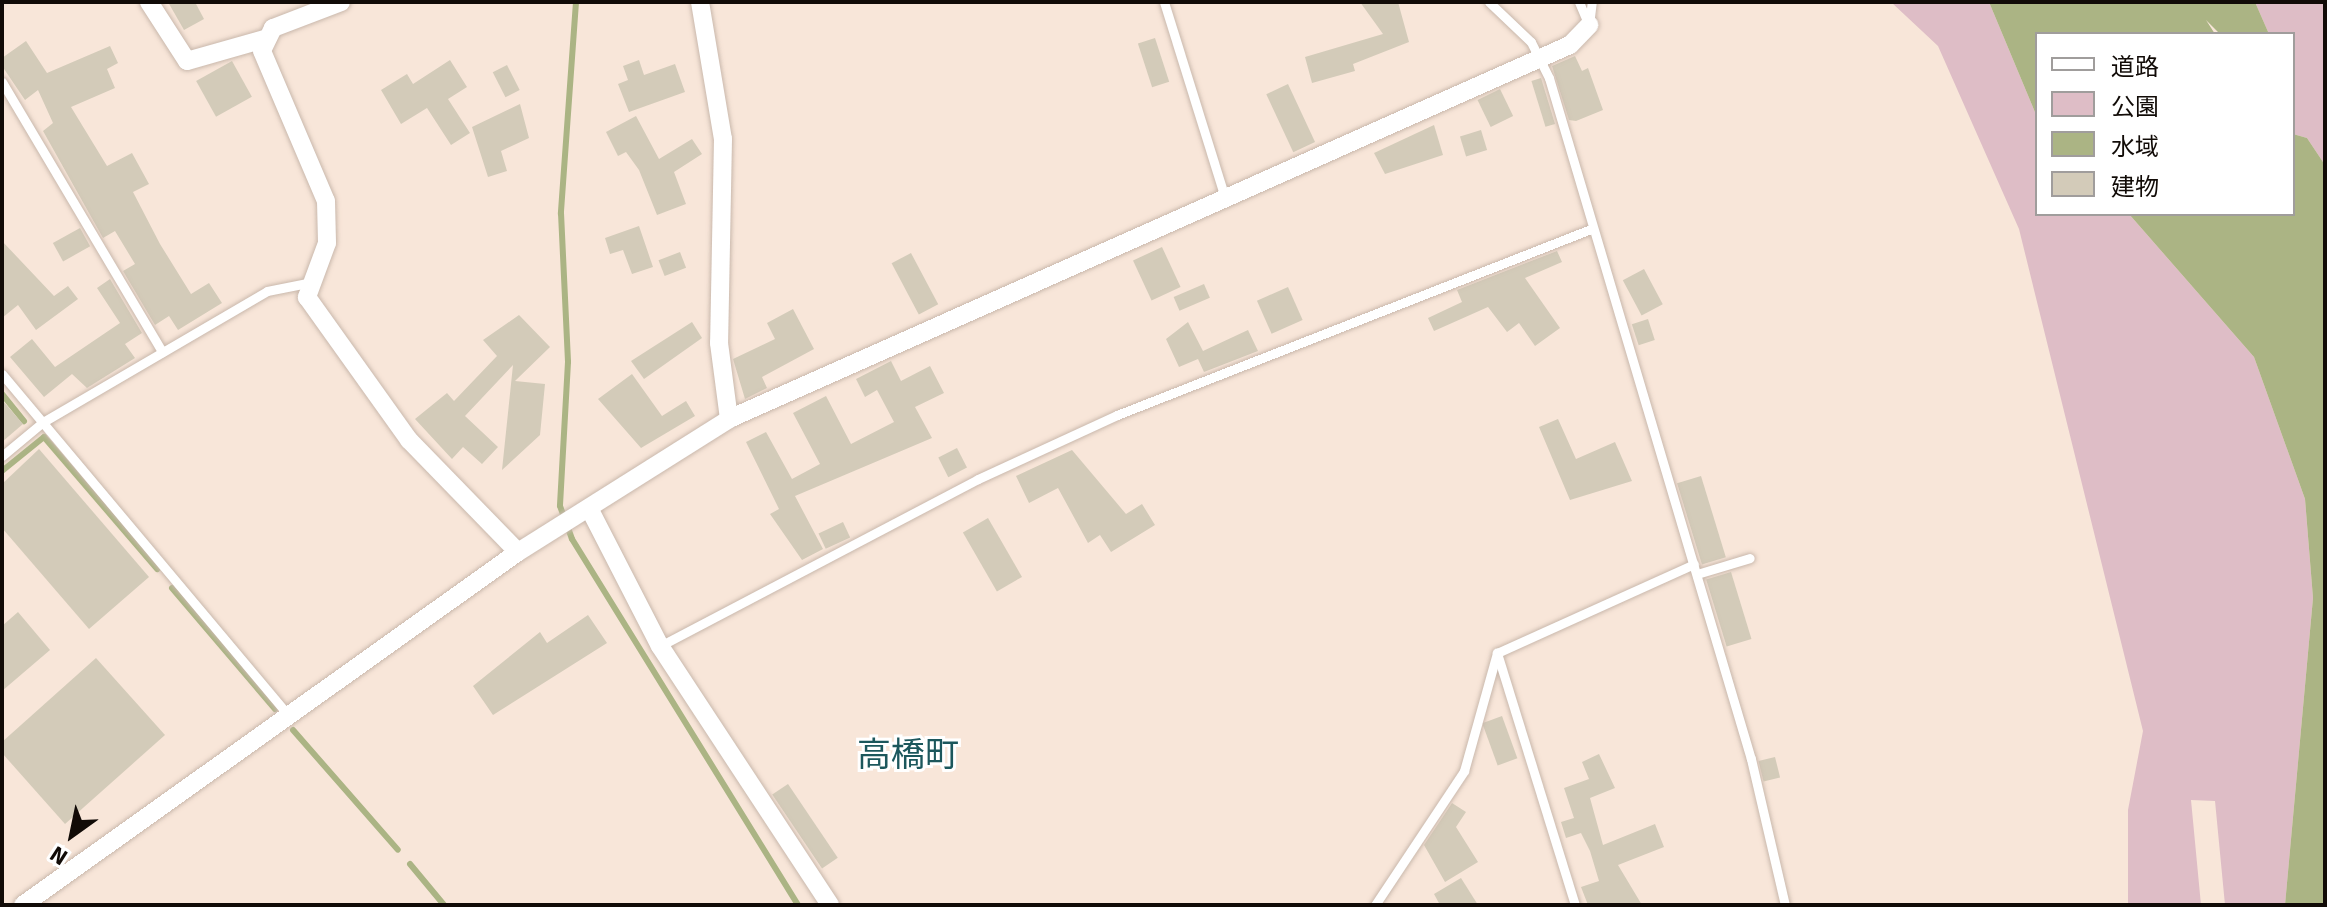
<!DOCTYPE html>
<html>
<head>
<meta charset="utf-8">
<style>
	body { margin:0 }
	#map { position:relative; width:2327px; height:907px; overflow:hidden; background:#f8e6d9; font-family:Signika,"Noto Sans JP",sans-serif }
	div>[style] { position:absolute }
	.green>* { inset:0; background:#debdc6 }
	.water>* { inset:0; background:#abb484 }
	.stream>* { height:6px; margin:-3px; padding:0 3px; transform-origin:3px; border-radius:3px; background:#abb484 }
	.building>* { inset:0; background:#d3cbb9; transform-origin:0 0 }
	.roads { filter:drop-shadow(0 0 2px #c9b8ac) drop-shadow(0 0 2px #c9b8ac) }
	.service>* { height:9px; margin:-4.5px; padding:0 4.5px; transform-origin:4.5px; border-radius:4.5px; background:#fff }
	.minor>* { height:18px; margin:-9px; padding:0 9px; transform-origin:9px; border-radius:9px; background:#fff }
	span { translate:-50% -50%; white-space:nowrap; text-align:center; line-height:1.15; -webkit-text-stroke:6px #fff; paint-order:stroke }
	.quarter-label { font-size:34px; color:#1c575c }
	.frame { position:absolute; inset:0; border:4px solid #110b07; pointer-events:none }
	.legend { position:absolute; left:2035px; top:32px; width:260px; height:184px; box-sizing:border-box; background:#fff; border:2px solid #a09d9c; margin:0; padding:10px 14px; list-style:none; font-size:24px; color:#110b07 }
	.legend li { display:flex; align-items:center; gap:16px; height:40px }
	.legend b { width:40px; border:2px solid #a09d9c }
	.north { position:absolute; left:32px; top:795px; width:80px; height:80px; -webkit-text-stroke:6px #fff; paint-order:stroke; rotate:213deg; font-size:22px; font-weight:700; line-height:32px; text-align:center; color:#110b07 }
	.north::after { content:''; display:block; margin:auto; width:28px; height:36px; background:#110b07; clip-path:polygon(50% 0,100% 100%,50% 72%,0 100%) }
</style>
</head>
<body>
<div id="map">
	<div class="green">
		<div style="clip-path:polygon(1891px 2px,1989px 2px,2037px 117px,2037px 214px,2129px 214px,2254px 357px,2305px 499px,2313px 598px,2285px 905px,2225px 905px,2215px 801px,2191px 800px,2201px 905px,2128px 905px,2128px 810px,2143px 731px,2019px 229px,1938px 46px)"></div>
		<div style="clip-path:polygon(2255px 2px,2325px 2px,2325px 165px,2307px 138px,2293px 134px,2293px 34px,2269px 34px)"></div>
	</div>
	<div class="water">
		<div style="clip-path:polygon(1989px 2px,2255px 2px,2269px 34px,2220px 34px,2206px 20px,2215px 34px,2037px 34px,2037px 117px)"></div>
		<div style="clip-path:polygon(2293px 134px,2307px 138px,2325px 165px,2325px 905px,2285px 905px,2313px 598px,2305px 499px,2254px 357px,2129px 214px,2293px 214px)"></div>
	</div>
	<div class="stream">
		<div style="left:576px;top:2px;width:212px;rotate:94.1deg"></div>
		<div style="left:561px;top:213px;width:149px;rotate:87.3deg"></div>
		<div style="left:568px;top:362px;width:144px;rotate:93.2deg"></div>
		<div style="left:560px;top:506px;width:35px;rotate:70deg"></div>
		<div style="left:572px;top:539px;width:430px;rotate:58.3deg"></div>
		<div style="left:2px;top:394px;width:35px;rotate:51deg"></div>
		<div style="left:2px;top:471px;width:54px;rotate:-39deg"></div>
		<div style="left:44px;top:437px;width:174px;rotate:49.4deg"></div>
		<div style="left:172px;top:588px;width:159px;rotate:49.6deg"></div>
		<div style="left:293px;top:730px;width:159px;rotate:48.8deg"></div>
		<div style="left:410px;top:864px;width:53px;rotate:50.3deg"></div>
	</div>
	<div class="building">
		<div style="clip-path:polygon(168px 2px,195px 2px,204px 19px,184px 30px)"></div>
		<div style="clip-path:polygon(1360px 2px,1398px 2px,1409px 42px,1353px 64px,1355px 71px,1312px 83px,1305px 57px,1383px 34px)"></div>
		<div style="left:1155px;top:38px;width:46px;height:18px;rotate:72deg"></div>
		<div style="clip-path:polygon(26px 41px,47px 73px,110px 46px,118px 63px,107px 69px,115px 88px,71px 107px,107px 166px,132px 153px,149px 184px,133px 192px,160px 244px,191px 294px,209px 283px,222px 303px,178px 330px,169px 316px,155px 325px,123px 271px,135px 264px,115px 231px,103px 238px,43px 131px,53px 123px,38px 90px,25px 100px,2px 66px,2px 58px)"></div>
		<div style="clip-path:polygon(1575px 56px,1582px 71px,1588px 68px,1603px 110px,1576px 121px,1569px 120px,1552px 66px)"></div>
		<div style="clip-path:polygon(450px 60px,467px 87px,448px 99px,470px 133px,451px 145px,427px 108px,401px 124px,381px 90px,407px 74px,413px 84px)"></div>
		<div style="clip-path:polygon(639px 60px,644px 75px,675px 64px,685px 92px,629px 112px,618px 84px,628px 80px,623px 66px)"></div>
		<div style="left:232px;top:61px;width:41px;height:41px;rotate:61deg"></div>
		<div style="left:507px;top:65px;width:28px;height:16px;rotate:63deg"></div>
		<div style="left:1541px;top:78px;width:48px;height:10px;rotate:73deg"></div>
		<div style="left:1288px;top:84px;width:64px;height:24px;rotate:65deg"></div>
		<div style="left:1500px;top:89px;width:30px;height:25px;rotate:64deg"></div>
		<div style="clip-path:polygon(520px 104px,529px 138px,501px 151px,507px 171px,488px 177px,472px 127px)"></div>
		<div style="clip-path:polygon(636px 116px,659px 159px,692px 139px,702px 154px,674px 172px,686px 204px,657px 215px,639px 170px,626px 152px,618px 156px,606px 132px)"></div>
		<div style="clip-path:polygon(1434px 125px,1443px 155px,1385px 174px,1374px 153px)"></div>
		<div style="left:1481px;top:130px;width:21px;height:22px;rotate:73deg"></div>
		<div style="clip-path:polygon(639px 226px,653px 267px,632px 274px,623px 250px,610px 254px,605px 238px)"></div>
		<div style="left:80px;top:228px;width:21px;height:31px;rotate:61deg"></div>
		<div style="clip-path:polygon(2px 241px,54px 296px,68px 286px,78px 299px,36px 330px,18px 305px,2px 318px)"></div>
		<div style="left:1162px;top:247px;width:44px;height:32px;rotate:65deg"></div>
		<div style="clip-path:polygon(1557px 251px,1562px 262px,1525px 278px,1560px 328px,1535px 346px,1519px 323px,1507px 332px,1488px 307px,1434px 331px,1428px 318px,1462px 302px,1457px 290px)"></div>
		<div style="left:680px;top:252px;width:17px;height:23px;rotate:69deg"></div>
		<div style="left:911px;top:253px;width:58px;height:22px;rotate:62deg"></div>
		<div style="left:1644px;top:269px;width:40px;height:24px;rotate:62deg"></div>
		<div style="clip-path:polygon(110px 279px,142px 333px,125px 344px,135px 358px,87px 388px,72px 374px,44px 397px,10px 357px,32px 339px,55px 367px,120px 323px,97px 288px)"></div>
		<div style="left:1204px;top:284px;width:15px;height:33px;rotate:67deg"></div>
		<div style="left:1288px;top:287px;width:36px;height:34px;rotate:66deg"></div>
		<div style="clip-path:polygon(793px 309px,814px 349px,762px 377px,767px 388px,745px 399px,733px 359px,775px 339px,767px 323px)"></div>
		<div style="clip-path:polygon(519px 315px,550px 347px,515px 381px,545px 384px,540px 435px,502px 470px,513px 365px,465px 416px,498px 447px,482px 464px,463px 447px,452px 459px,415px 419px,447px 393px,454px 401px,497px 356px,483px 340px)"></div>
		<div style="left:1648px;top:319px;width:22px;height:17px;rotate:72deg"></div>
		<div style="clip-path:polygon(692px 322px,702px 338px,644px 379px,631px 361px)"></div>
		<div style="clip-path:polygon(1188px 322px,1203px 351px,1248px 330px,1258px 351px,1204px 372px,1198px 359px,1179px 367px,1166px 339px)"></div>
		<div style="clip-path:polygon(891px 361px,901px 381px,930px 366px,944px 393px,915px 407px,932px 438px,795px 496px,823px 549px,802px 560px,770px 514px,779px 509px,746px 442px,766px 432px,792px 479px,820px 464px,793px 413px,826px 396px,851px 444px,894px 422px,877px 390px,865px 397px,856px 379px)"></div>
		<div style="clip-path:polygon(632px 374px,662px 416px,686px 401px,695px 416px,641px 448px,598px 399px)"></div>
		<div style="clip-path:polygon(2px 400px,23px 424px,2px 442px)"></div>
		<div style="clip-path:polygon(1558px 419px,1576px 459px,1615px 442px,1632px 481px,1570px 500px,1539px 427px)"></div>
		<div style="left:957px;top:448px;width:22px;height:21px;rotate:63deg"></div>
		<div style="clip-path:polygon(39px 449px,149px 577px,89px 629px,2px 528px,2px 484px)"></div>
		<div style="clip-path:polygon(1072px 450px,1126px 514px,1142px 504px,1155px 525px,1111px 552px,1100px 535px,1088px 543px,1058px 488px,1029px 503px,1016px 476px)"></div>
		<div style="left:1701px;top:476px;width:85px;height:25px;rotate:73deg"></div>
		<div style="left:988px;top:518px;width:68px;height:29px;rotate:60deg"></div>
		<div style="left:843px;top:522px;width:17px;height:27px;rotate:65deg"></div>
		<div style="left:1731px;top:572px;width:70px;height:26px;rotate:73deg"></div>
		<div style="clip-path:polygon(18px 612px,50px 650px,2px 691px,2px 626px)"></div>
		<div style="clip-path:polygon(588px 615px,607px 643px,493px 715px,473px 686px,540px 632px,547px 643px)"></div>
		<div style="clip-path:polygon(96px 658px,165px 735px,65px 824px,2px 753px,2px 742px)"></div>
		<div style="left:1502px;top:716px;width:45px;height:21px;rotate:70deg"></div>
		<div style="clip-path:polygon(1599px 754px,1615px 788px,1590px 798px,1603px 845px,1655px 824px,1664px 847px,1618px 865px,1642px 905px,1588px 905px,1581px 887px,1599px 881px,1590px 851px,1581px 833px,1566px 838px,1561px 822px,1574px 818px,1564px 788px,1589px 779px,1582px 762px)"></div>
		<div style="left:1775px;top:757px;width:21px;height:17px;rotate:76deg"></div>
		<div style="left:788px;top:784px;width:89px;height:19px;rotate:56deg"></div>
		<div style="clip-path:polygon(1452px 803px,1466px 812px,1456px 827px,1478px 862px,1445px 882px,1424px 845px)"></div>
		<div style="clip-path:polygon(1461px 878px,1478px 905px,1440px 905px,1434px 894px)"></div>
	</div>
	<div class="roads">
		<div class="service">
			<div style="left:1164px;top:2px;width:208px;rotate:72.7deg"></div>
			<div style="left:1489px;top:2px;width:58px;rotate:43.6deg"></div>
			<div style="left:1531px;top:42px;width:40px;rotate:63.4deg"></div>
			<div style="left:1549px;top:78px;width:710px;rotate:73.48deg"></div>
			<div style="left:1751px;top:759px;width:150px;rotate:76.9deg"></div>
			<div style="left:1579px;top:2px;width:25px;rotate:67deg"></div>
			<div style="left:1589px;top:25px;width:23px;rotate:-83deg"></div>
			<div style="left:2px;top:82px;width:314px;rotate:59.3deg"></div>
			<div style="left:2px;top:374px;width:448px;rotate:50deg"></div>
			<div style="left:2px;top:456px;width:53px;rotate:-39.7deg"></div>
			<div style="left:43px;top:422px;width:259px;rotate:-30.3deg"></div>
			<div style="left:267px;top:291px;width:41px;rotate:-11.3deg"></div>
			<div style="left:1697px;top:574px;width:55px;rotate:-16.8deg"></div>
			<div style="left:660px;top:646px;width:359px;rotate:-27.7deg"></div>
			<div style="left:978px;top:479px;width:153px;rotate:-24.7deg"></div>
			<div style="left:1117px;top:415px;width:509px;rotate:-21.43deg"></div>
			<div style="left:1497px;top:653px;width:264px;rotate:72.8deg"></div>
			<div style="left:1375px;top:905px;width:161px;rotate:-56.4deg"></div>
			<div style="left:1464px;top:771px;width:123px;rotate:-74.4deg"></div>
			<div style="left:1497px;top:653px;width:216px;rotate:-24.3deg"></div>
		</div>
		<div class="minor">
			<div style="left:149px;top:2px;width:70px;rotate:57.2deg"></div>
			<div style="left:187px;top:61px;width:80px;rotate:-15.9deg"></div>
			<div style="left:341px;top:2px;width:73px;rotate:159.1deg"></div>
			<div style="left:273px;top:28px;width:25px;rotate:116deg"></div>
			<div style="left:262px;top:51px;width:163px;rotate:66.9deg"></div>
			<div style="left:326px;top:201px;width:42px;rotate:88.6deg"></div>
			<div style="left:327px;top:243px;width:58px;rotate:110.3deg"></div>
			<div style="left:307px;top:297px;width:176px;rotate:54.5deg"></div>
			<div style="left:409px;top:440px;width:156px;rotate:45.8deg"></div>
			<div style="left:700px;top:2px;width:139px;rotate:80.5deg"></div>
			<div style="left:723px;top:139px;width:204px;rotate:91.1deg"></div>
			<div style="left:719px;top:343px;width:77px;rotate:82.5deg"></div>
			<div style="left:589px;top:508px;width:155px;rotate:62.8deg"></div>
			<div style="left:660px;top:646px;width:310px;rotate:56.7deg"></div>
			<div style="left:23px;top:905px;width:608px;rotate:-35.49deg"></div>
			<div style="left:518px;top:552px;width:249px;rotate:-32.2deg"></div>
			<div style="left:729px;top:419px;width:920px;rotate:-23.98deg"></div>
			<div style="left:1570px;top:45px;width:28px;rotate:-46deg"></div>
		</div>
	</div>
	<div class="quarter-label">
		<span style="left:908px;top:756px">高橋町</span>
	</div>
	<div class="frame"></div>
	<ul class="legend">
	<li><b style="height:10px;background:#fff"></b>道路</li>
	<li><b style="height:22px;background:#debdc6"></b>公園</li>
	<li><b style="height:22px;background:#abb484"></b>水域</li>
	<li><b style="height:22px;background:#d3cbb9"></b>建物</li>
	</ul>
	<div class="north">N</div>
</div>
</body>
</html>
